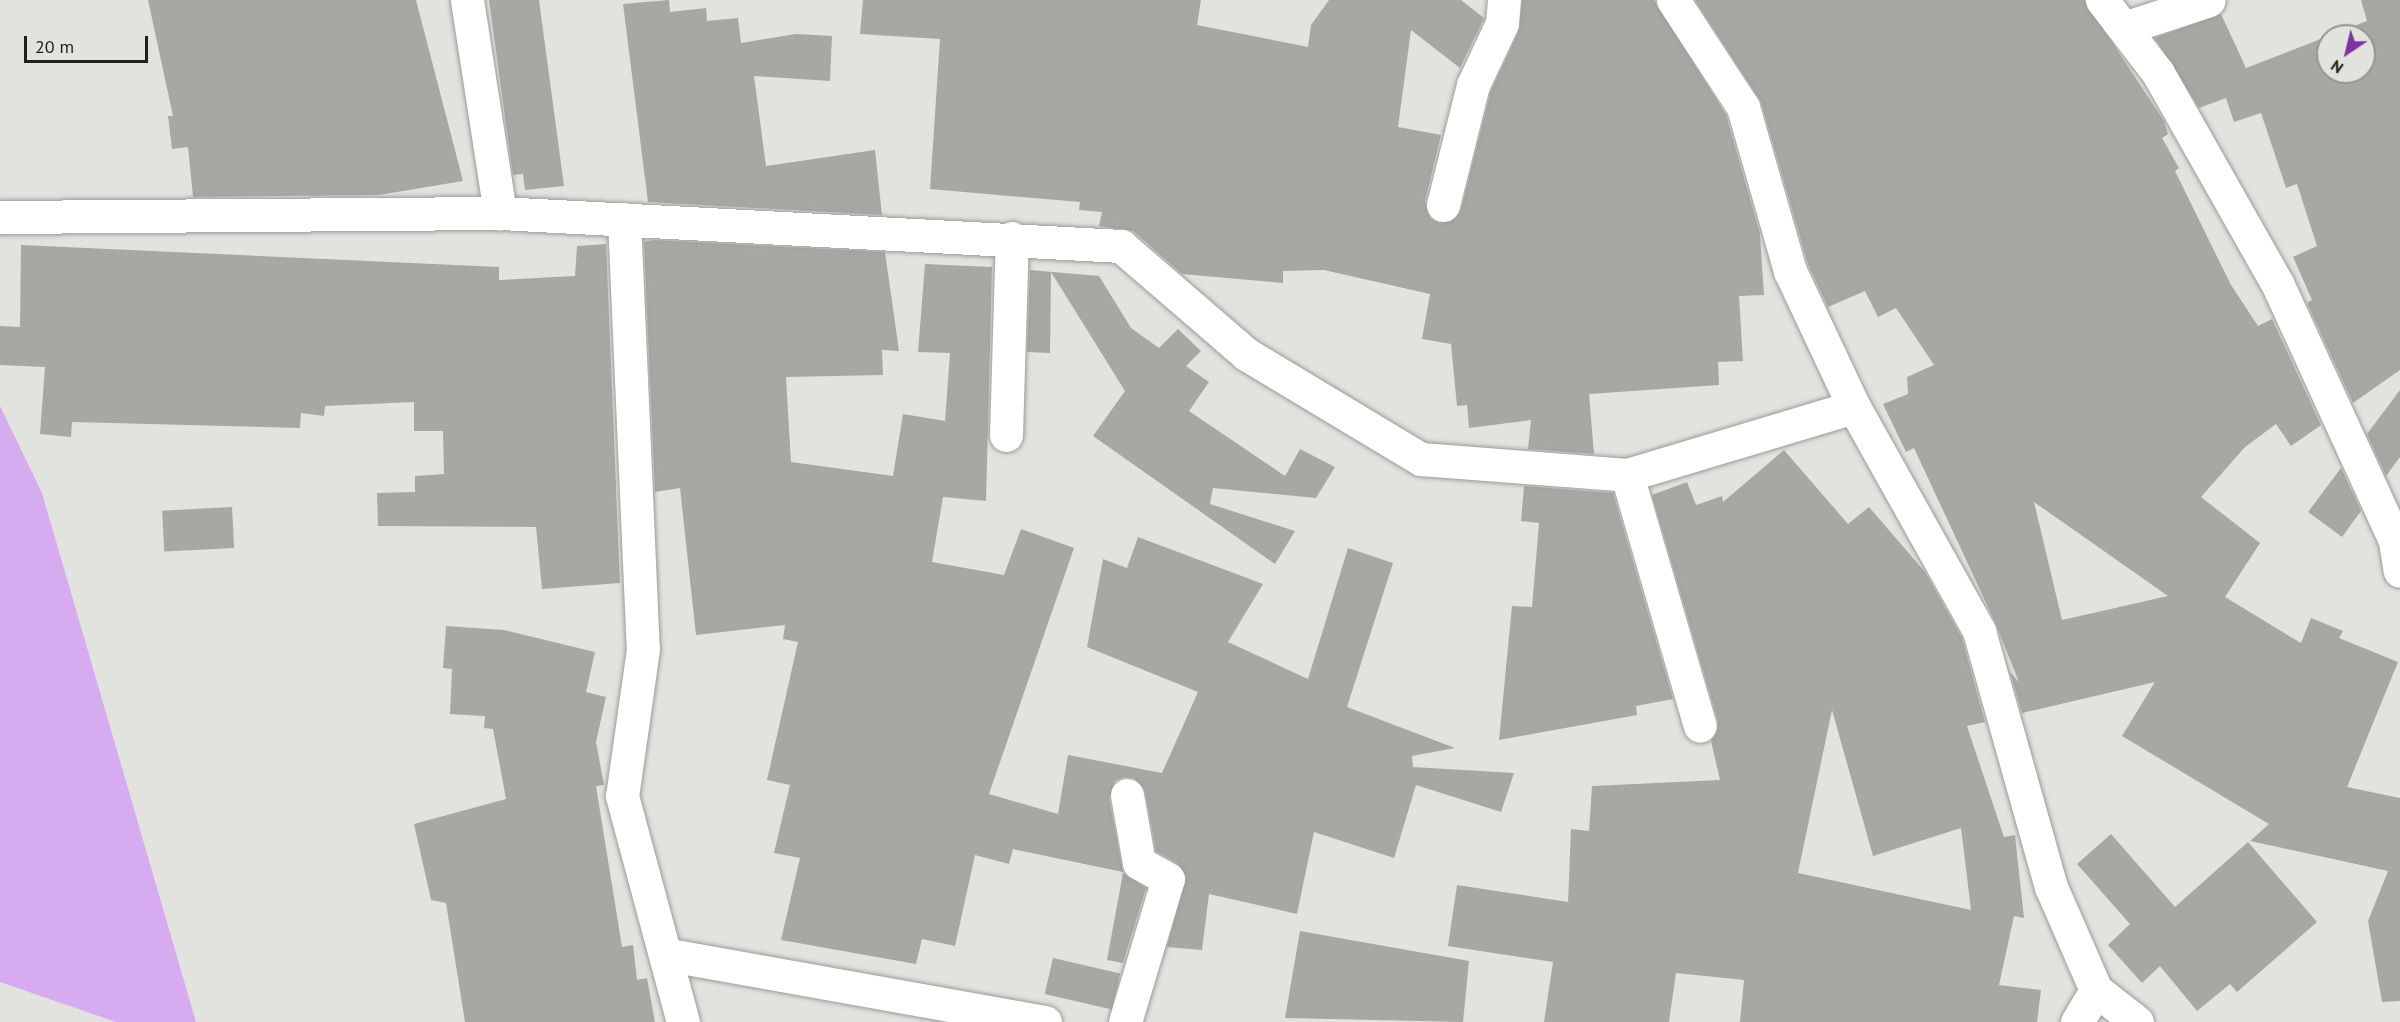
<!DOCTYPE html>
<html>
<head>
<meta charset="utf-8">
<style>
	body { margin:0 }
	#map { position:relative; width:2400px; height:1022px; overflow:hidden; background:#e2e3df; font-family:"PT Sans",sans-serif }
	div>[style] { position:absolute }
	.green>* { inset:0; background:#d6abf0 }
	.building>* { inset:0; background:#a7a8a3; transform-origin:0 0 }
	.roads { filter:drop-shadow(0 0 2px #9b9c98) drop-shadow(0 0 2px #9b9c98) }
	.minor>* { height:33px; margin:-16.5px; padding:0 16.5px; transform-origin:16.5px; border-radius:16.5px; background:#fff }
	span { translate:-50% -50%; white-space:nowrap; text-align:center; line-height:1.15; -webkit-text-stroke:4.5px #e2e3df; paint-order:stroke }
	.north { position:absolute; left:2316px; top:24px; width:60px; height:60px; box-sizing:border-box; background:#e2e3df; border:2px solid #949592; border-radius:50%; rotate:215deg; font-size:16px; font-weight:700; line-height:24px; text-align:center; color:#1f201e }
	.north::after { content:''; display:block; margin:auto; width:21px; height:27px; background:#7f32a3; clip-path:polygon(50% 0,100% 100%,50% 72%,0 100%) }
	.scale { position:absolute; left:24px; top:36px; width:124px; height:27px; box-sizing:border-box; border:3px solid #1f201e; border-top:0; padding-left:8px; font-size:18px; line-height:21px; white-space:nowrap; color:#1f201e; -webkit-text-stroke:4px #e2e3df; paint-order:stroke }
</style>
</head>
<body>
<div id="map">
	<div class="green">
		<div style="clip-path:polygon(0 406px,42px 493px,196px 1022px,116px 1022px,0 982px)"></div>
	</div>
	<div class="building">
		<div style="clip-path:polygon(148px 0,416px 0,463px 181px,379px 195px,193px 197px,188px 147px,172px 149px,168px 116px,173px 116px)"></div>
		<div style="clip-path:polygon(489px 0,539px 0,564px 186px,525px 190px,523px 174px,513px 175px)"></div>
		<div style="clip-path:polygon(669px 0,670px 12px,706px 8px,707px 21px,738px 18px,741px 43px,796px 34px,832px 36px,830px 81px,754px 76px,766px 166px,875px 150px,882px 215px,648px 202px,623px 4px)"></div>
		<div style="clip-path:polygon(863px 0,1201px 0,1197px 25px,1308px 47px,1311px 25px,1329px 0,1461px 0,1484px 18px,1460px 68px,1411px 30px,1398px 127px,1441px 135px,1425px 201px,1430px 218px,1439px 223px,1456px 218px,1461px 210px,1491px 91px,1519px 31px,1522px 0,1654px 0,1726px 115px,1760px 234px,1764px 295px,1739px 296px,1743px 361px,1718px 362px,1719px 385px,1589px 394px,1594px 454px,1528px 449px,1531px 420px,1469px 428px,1467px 405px,1457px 406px,1451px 344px,1422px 339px,1430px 294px,1324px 270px,1283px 271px,1283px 283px,1182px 274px,1133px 231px,1099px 226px,1102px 212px,1079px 210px,1080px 202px,930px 189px,940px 39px,860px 34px)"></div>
		<div style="clip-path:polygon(evenodd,1695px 0,2084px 0,2164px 121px,2168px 134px,2162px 138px,2179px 168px,2175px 171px,2231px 285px,2258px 326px,2272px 319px,2321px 425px,2291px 446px,2276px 424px,2245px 447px,2201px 497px,2260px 543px,2225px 597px,2301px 643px,2311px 618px,2343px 631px,2339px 638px,2398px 662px,2347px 787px,2400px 798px,2400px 1001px,2382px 1002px,2368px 921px,2388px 871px,2250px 841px,2269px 824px,2122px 736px,2155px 682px,2022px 713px,2010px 672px,2019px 682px,1995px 622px,1914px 448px,1906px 452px,1883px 404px,1908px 394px,1907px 377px,1934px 365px,1896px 308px,1878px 317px,1865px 291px,1828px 307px,1808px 264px,1761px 102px,1695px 0,2034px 502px,2168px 596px,2062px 620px,2034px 502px)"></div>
		<div style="clip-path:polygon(evenodd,2361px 0,2400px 0,2400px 370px,2353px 403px,2307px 303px,2312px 300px,2293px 257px,2317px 246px,2297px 184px,2286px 188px,2261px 113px,2234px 122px,2226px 98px,2199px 108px,2155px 38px,2221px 14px,2246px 68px,2367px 21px,2361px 0,2328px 36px,2364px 36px,2364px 72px,2328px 72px,2328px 36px)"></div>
		<div style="clip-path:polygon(653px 240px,885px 252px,899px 351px,882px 350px,883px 375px,786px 377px,791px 462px,893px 476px,903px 414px,945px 421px,950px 353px,918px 352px,925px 264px,992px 267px,986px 501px,943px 497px,932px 562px,1004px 575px,1021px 529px,1074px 548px,989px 794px,1058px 814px,1068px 755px,1162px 773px,1198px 692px,1087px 647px,1103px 559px,1127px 568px,1138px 537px,1263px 584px,1228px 642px,1308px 679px,1348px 548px,1393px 563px,1347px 707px,1455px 748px,1412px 756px,1413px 767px,1514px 773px,1501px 812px,1416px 785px,1394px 858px,1314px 832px,1297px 914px,1209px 894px,1202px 950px,1167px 947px,1186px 876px,1177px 863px,1156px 851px,1145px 791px,1134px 778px,1124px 777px,1115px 781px,1109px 798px,1123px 872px,1013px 849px,1009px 864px,975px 855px,955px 946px,922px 939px,916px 964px,781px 940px,800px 858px,774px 853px,790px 785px,767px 780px,798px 642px,783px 639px,785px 625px,696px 635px,680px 488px,655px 492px,644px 242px)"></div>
		<div style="clip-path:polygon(606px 244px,620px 583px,542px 589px,536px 527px,378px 526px,377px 493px,415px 492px,415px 476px,444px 474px,443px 431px,414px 431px,414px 402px,325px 406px,324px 416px,301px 413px,300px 428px,72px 422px,71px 437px,40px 434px,45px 367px,0 365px,0 326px,20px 327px,21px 245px,499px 267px,499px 280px,575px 276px,577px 246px)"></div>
		<div style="clip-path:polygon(1030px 270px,1099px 276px,1131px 328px,1159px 348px,1178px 329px,1201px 351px,1186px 366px,1209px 382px,1189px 411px,1285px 476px,1300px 449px,1335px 467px,1316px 498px,1213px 488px,1210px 504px,1295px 531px,1275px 564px,1093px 436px,1125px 391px,1051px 272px,1050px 353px,1027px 352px)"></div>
		<div style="clip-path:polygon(2400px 390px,2400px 457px,2386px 476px,2367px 434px)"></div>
		<div style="clip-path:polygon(evenodd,1784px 450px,1848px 524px,1869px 507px,1925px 572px,1962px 638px,1985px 722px,1967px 726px,2004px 837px,2015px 835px,2024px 918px,2014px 916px,1999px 985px,2041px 990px,2037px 1022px,1740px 1022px,1744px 980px,1676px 973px,1669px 1022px,1544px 1022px,1553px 962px,1448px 946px,1457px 885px,1568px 902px,1571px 829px,1589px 831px,1592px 786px,1720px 780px,1711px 741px,1718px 721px,1652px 495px,1687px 482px,1696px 505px,1722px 496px,1723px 502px,1784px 450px,1832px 710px,1873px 856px,1961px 828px,1971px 910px,1798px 873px,1832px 710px)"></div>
		<div style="clip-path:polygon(2341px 468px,2361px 511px,2342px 537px,2308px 512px)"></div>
		<div style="clip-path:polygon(1524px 486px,1613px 493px,1673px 699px,1636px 706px,1637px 715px,1499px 740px,1512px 606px,1532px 607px,1539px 523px,1521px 521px)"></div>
		<div style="left:232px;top:507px;width:41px;height:70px;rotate:87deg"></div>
		<div style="clip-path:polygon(446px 626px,504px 630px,595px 652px,586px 692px,606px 697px,596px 742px,604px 785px,596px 786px,622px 947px,633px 945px,637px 980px,647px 978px,655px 1022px,465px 1022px,446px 903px,431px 900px,414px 824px,506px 799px,493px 729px,484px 728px,485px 716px,450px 714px,452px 669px,443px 668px)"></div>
		<div style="clip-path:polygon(2111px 834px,2175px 907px,2248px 842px,2317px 922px,2237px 992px,2230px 984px,2197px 1011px,2160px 966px,2142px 983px,2108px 945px,2130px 924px,2077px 864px)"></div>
		<div style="clip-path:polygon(1123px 873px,1146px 888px,1123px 963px,1107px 960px)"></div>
		<div style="clip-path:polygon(1300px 931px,1469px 961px,1463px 1022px,1285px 1018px)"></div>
		<div style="left:1053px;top:958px;width:69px;height:37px;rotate:13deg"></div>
	</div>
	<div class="roads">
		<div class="minor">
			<div style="left:467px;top:0;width:216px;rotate:81.2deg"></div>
			<div style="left:1673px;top:0;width:128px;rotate:56.8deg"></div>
			<div style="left:1743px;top:107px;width:171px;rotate:74deg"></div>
			<div style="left:1790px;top:271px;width:150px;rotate:64.8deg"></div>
			<div style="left:1854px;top:407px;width:257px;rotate:60.8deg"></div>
			<div style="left:1979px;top:631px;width:266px;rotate:74.3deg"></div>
			<div style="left:2051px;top:887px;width:112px;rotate:66.4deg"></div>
			<div style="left:2096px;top:990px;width:52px;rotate:38deg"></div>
			<div style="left:2102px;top:0;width:92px;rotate:52.5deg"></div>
			<div style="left:2158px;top:73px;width:241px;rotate:60.5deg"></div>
			<div style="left:2277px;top:283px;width:284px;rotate:65.4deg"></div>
			<div style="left:2395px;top:541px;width:30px;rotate:81deg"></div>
			<div style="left:2124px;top:28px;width:89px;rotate:-18.2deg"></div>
			<div style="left:1443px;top:205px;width:124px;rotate:-76deg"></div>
			<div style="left:1473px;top:85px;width:68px;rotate:-64.9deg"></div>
			<div style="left:1502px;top:23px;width:23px;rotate:-85deg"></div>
			<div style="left:0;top:217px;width:500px;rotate:-0.46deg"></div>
			<div style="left:500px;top:213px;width:622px;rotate:3.04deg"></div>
			<div style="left:1121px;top:246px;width:165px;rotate:40.8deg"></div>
			<div style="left:1246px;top:354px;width:204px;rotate:31deg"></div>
			<div style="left:1421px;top:459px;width:207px;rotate:4.4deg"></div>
			<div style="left:1627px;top:475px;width:237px;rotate:-16.7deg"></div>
			<div style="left:624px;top:219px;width:430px;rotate:87.5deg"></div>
			<div style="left:643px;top:649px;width:148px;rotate:98.1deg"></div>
			<div style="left:622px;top:796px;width:234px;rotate:74.9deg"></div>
			<div style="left:1006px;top:435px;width:197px;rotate:-88.3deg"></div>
			<div style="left:1627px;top:475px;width:261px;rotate:73.8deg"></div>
			<div style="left:669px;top:955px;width:382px;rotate:10.1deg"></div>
			<div style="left:1125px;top:1022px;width:149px;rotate:-73.3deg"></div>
			<div style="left:1168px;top:879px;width:33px;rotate:-151deg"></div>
			<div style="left:1139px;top:863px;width:69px;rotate:-100deg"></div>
			<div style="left:2077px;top:1022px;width:37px;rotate:-59deg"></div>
		</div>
	</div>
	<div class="north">N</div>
	<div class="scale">20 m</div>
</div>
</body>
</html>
